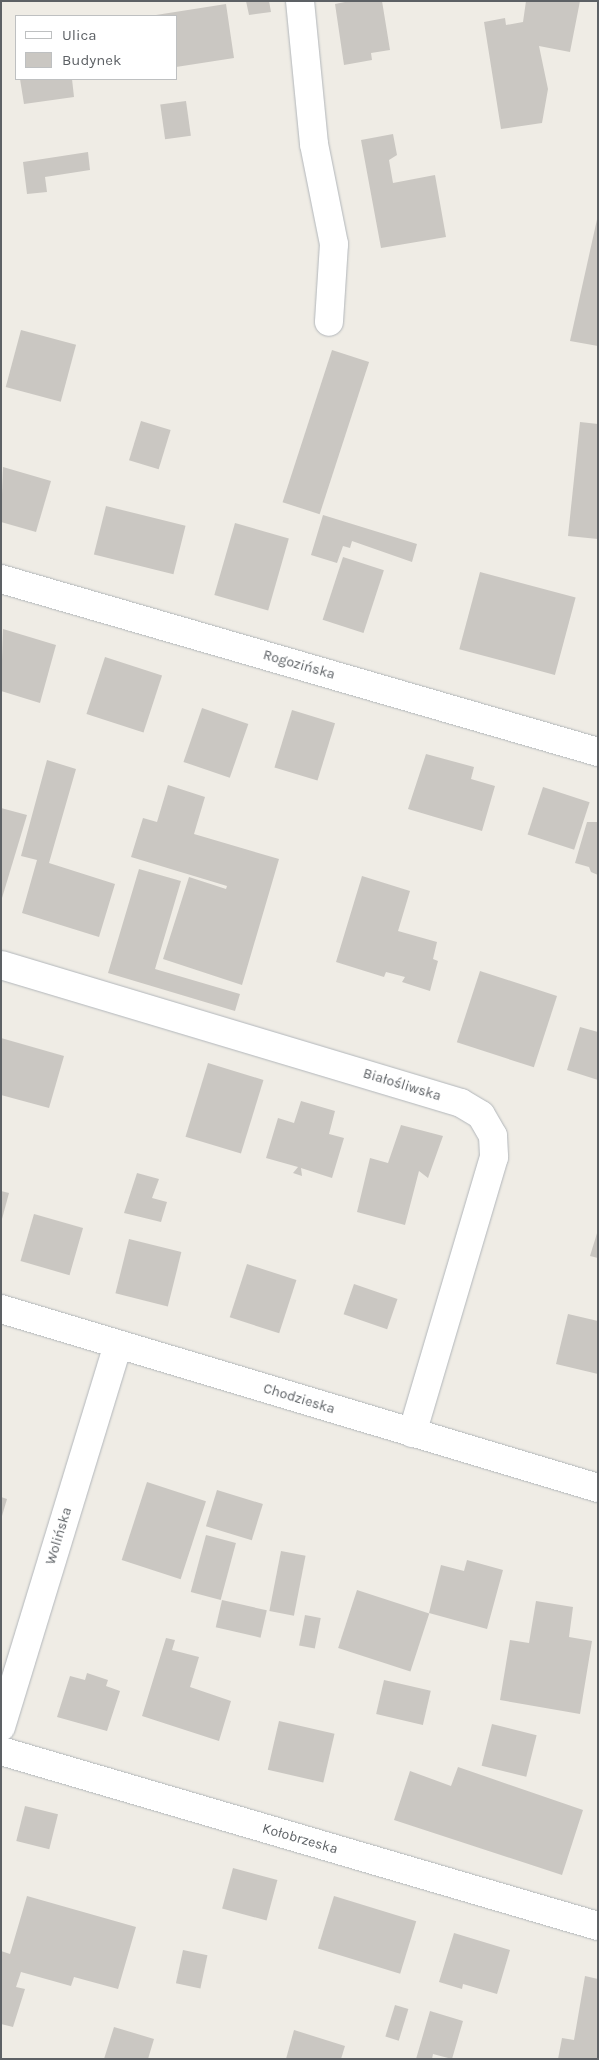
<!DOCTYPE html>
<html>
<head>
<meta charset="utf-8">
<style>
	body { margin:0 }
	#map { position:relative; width:599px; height:2060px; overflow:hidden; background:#efece5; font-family:Karla,sans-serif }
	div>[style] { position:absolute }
	.building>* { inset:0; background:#cac7c2; transform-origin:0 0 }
	.roads { filter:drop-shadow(0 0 1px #b2b6ba) drop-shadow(0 0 1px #b2b6ba) }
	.minor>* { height:28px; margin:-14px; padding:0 14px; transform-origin:14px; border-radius:14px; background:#fff }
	span { translate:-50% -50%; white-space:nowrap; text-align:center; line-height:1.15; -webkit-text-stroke:5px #fff; paint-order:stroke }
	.street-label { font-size:14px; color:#5d6165 }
	.frame { position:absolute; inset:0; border:2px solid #5d6165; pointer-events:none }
	.legend { position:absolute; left:15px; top:15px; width:162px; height:65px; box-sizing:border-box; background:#fff; border:1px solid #bec0c1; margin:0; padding:6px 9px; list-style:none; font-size:15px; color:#5d6165 }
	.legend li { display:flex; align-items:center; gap:10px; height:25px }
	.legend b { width:25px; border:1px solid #bec0c1 }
</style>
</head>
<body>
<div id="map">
	<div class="building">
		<div style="clip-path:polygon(246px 1px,269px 1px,271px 12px,249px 15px)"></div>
		<div style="clip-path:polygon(350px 1px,382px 1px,390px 50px,371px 53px,372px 60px,344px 65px,335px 4px)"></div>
		<div style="clip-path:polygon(526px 1px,580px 1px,570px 52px,539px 46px,548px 89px,542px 123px,501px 129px,484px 22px,505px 18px,506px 25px,523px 22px)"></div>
		<div style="clip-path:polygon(226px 4px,234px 58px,176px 67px,176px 16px,156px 15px)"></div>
		<div style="clip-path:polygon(20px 79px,72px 79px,74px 97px,24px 104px)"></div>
		<div style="left:186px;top:101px;width:35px;height:26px;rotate:82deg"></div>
		<div style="clip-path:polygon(393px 134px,397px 155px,389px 160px,393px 183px,435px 175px,446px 237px,381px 248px,361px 140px)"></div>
		<div style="clip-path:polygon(88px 152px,90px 170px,45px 177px,47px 192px,27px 194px,23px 162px)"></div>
		<div style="clip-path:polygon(598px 215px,598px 346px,570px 341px)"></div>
		<div style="left:21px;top:330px;width:57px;height:59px;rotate:15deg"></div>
		<div style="left:332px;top:350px;width:39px;height:160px;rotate:18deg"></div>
		<div style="left:141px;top:421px;width:31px;height:41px;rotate:17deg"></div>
		<div style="clip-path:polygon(580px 422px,598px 424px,598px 539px,568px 536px)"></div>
		<div style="clip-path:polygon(3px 467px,51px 481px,36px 532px,1px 522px)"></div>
		<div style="left:106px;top:506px;width:82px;height:50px;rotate:14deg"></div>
		<div style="clip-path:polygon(323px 515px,417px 544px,412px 562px,352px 541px,350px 548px,343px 546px,337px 563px,311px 555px)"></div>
		<div style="left:235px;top:523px;width:56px;height:75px;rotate:16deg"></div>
		<div style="left:343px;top:557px;width:43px;height:66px;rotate:18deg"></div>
		<div style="left:480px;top:572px;width:99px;height:80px;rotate:15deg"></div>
		<div style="clip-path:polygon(3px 629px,56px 645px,40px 703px,1px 691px)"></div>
		<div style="left:105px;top:657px;width:60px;height:60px;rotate:18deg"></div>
		<div style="left:202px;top:708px;width:49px;height:57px;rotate:19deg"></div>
		<div style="left:292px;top:710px;width:45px;height:60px;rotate:17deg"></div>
		<div style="clip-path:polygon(426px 754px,474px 767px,471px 779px,495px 786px,482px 831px,408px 809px)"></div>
		<div style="clip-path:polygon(47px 760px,76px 769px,49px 863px,115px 884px,99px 937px,22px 913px,37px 860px,21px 856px)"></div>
		<div style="clip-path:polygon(168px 785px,205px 797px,194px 834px,279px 859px,242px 985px,163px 959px,189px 877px,226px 889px,227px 886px,131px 857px,143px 818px,157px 822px)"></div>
		<div style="left:543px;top:787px;width:49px;height:50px;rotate:18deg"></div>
		<div style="clip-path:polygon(1px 808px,27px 815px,2px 898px,1px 898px)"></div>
		<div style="clip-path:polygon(587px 822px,598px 822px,598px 875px,591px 872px,589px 867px,575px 863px)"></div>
		<div style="clip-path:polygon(139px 869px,181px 881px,155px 969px,240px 994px,235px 1011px,108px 973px)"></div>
		<div style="clip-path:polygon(362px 876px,410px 891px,398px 931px,437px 942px,433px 959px,438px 961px,430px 991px,402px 982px,405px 977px,386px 972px,384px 977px,336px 962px)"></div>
		<div style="left:480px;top:971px;width:81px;height:75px;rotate:18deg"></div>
		<div style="clip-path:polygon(580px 1027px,598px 1032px,598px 1080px,567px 1070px)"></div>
		<div style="clip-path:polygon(1px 1038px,64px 1056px,49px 1108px,1px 1095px)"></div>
		<div style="left:208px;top:1063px;width:58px;height:77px;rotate:17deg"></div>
		<div style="clip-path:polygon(301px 1101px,335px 1111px,329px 1134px,344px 1138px,332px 1178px,301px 1168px,302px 1176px,293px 1173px,298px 1167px,266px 1158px,278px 1118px,294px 1123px)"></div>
		<div style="clip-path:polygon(401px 1125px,443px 1136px,428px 1178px,419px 1171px,405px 1225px,357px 1212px,370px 1158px,388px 1163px)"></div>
		<div style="clip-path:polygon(137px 1173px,159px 1179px,152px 1198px,167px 1202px,161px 1222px,124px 1213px)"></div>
		<div style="clip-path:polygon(1px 1191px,9px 1193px,2px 1219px,1px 1219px)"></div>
		<div style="left:34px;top:1214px;width:51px;height:49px;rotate:16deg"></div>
		<div style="clip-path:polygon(598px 1230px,598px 1258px,590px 1256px)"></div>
		<div style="left:129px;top:1239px;width:54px;height:56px;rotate:14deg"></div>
		<div style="left:247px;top:1264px;width:52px;height:56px;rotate:18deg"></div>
		<div style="left:354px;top:1284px;width:46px;height:32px;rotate:19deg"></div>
		<div style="clip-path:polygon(568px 1314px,598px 1321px,598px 1374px,556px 1364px)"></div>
		<div style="left:147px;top:1482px;width:62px;height:82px;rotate:18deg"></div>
		<div style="left:217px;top:1490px;width:48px;height:38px;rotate:17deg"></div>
		<div style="clip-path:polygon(1px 1497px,7px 1499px,2px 1516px,1px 1516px)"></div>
		<div style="left:206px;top:1535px;width:31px;height:59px;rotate:15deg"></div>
		<div style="left:281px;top:1551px;width:25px;height:61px;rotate:11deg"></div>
		<div style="clip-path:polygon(467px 1560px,503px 1570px,487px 1629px,429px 1613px,441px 1565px,464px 1571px)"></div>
		<div style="left:357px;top:1590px;width:76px;height:61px;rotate:18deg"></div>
		<div style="left:222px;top:1600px;width:46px;height:28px;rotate:13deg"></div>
		<div style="clip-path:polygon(536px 1601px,573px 1607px,569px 1637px,592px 1641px,580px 1714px,500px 1700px,510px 1640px,529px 1643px)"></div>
		<div style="left:305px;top:1615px;width:16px;height:31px;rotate:11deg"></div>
		<div style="clip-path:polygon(166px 1638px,175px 1640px,172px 1650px,199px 1657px,190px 1687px,231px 1701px,219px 1741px,142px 1716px)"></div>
		<div style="clip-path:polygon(87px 1673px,108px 1680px,106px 1686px,120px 1691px,107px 1731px,57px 1717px,70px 1676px,85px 1680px)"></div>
		<div style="left:384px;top:1680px;width:48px;height:35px;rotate:13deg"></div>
		<div style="left:279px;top:1721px;width:57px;height:50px;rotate:13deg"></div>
		<div style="left:492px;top:1724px;width:46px;height:43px;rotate:14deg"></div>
		<div style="clip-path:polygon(458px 1767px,583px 1810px,562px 1875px,394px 1820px,410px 1771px,451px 1786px)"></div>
		<div style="left:25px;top:1806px;width:34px;height:36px;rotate:14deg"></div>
		<div style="left:233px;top:1868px;width:46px;height:42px;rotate:15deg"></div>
		<div style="clip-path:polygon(27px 1896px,136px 1927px,118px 1989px,74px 1977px,71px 1986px,21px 1972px,16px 1987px,25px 1989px,13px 2027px,1px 2024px,1px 1951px,10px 1954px)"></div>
		<div style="left:334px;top:1896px;width:86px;height:55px;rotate:17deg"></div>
		<div style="clip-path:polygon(454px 1933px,510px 1950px,497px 1994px,463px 1984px,462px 1989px,439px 1982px)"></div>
		<div style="left:183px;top:1950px;width:25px;height:34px;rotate:12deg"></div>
		<div style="clip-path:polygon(585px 1976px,598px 1979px,598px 2059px,558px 2059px,562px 2038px,574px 2040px)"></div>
		<div style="left:395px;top:2005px;width:14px;height:33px;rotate:17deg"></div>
		<div style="clip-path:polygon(430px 2011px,463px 2021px,452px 2059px,433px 2054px,432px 2059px,416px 2059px)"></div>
		<div style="clip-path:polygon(114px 2027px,154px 2039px,148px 2059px,104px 2059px)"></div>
		<div style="clip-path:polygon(294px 2030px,345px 2046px,341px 2059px,286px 2059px)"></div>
	</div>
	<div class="roads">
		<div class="minor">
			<div style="left:300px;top:1px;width:144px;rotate:84.4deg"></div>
			<div style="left:314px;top:144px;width:102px;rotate:78.7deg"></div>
			<div style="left:334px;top:244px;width:78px;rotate:93.7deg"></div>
			<div style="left:1px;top:579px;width:622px;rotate:16.16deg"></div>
			<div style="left:1px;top:965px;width:480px;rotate:16.7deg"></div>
			<div style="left:461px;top:1103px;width:23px;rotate:31deg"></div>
			<div style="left:481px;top:1115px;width:24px;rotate:60deg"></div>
			<div style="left:493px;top:1136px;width:21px;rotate:87deg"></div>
			<div style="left:494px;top:1157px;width:288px;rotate:106.5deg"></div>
			<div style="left:1px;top:1309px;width:623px;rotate:16.69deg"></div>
			<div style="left:1px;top:1727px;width:400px;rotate:-73deg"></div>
			<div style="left:1px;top:1751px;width:622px;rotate:16.34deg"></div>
		</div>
	</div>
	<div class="street-label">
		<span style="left:299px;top:665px;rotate:16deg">Rogozińska</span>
		<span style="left:402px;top:1085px;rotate:17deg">Białośliwska</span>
		<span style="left:299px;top:1399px;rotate:17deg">Chodzieska</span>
		<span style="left:59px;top:1536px;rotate:-73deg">Wolińska</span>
		<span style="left:300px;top:1839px;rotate:16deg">Kołobrzeska</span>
	</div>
	<div class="frame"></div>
	<ul class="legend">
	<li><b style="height:6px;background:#fff"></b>Ulica</li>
	<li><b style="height:14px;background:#cac7c2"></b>Budynek</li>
	</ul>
</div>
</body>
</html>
